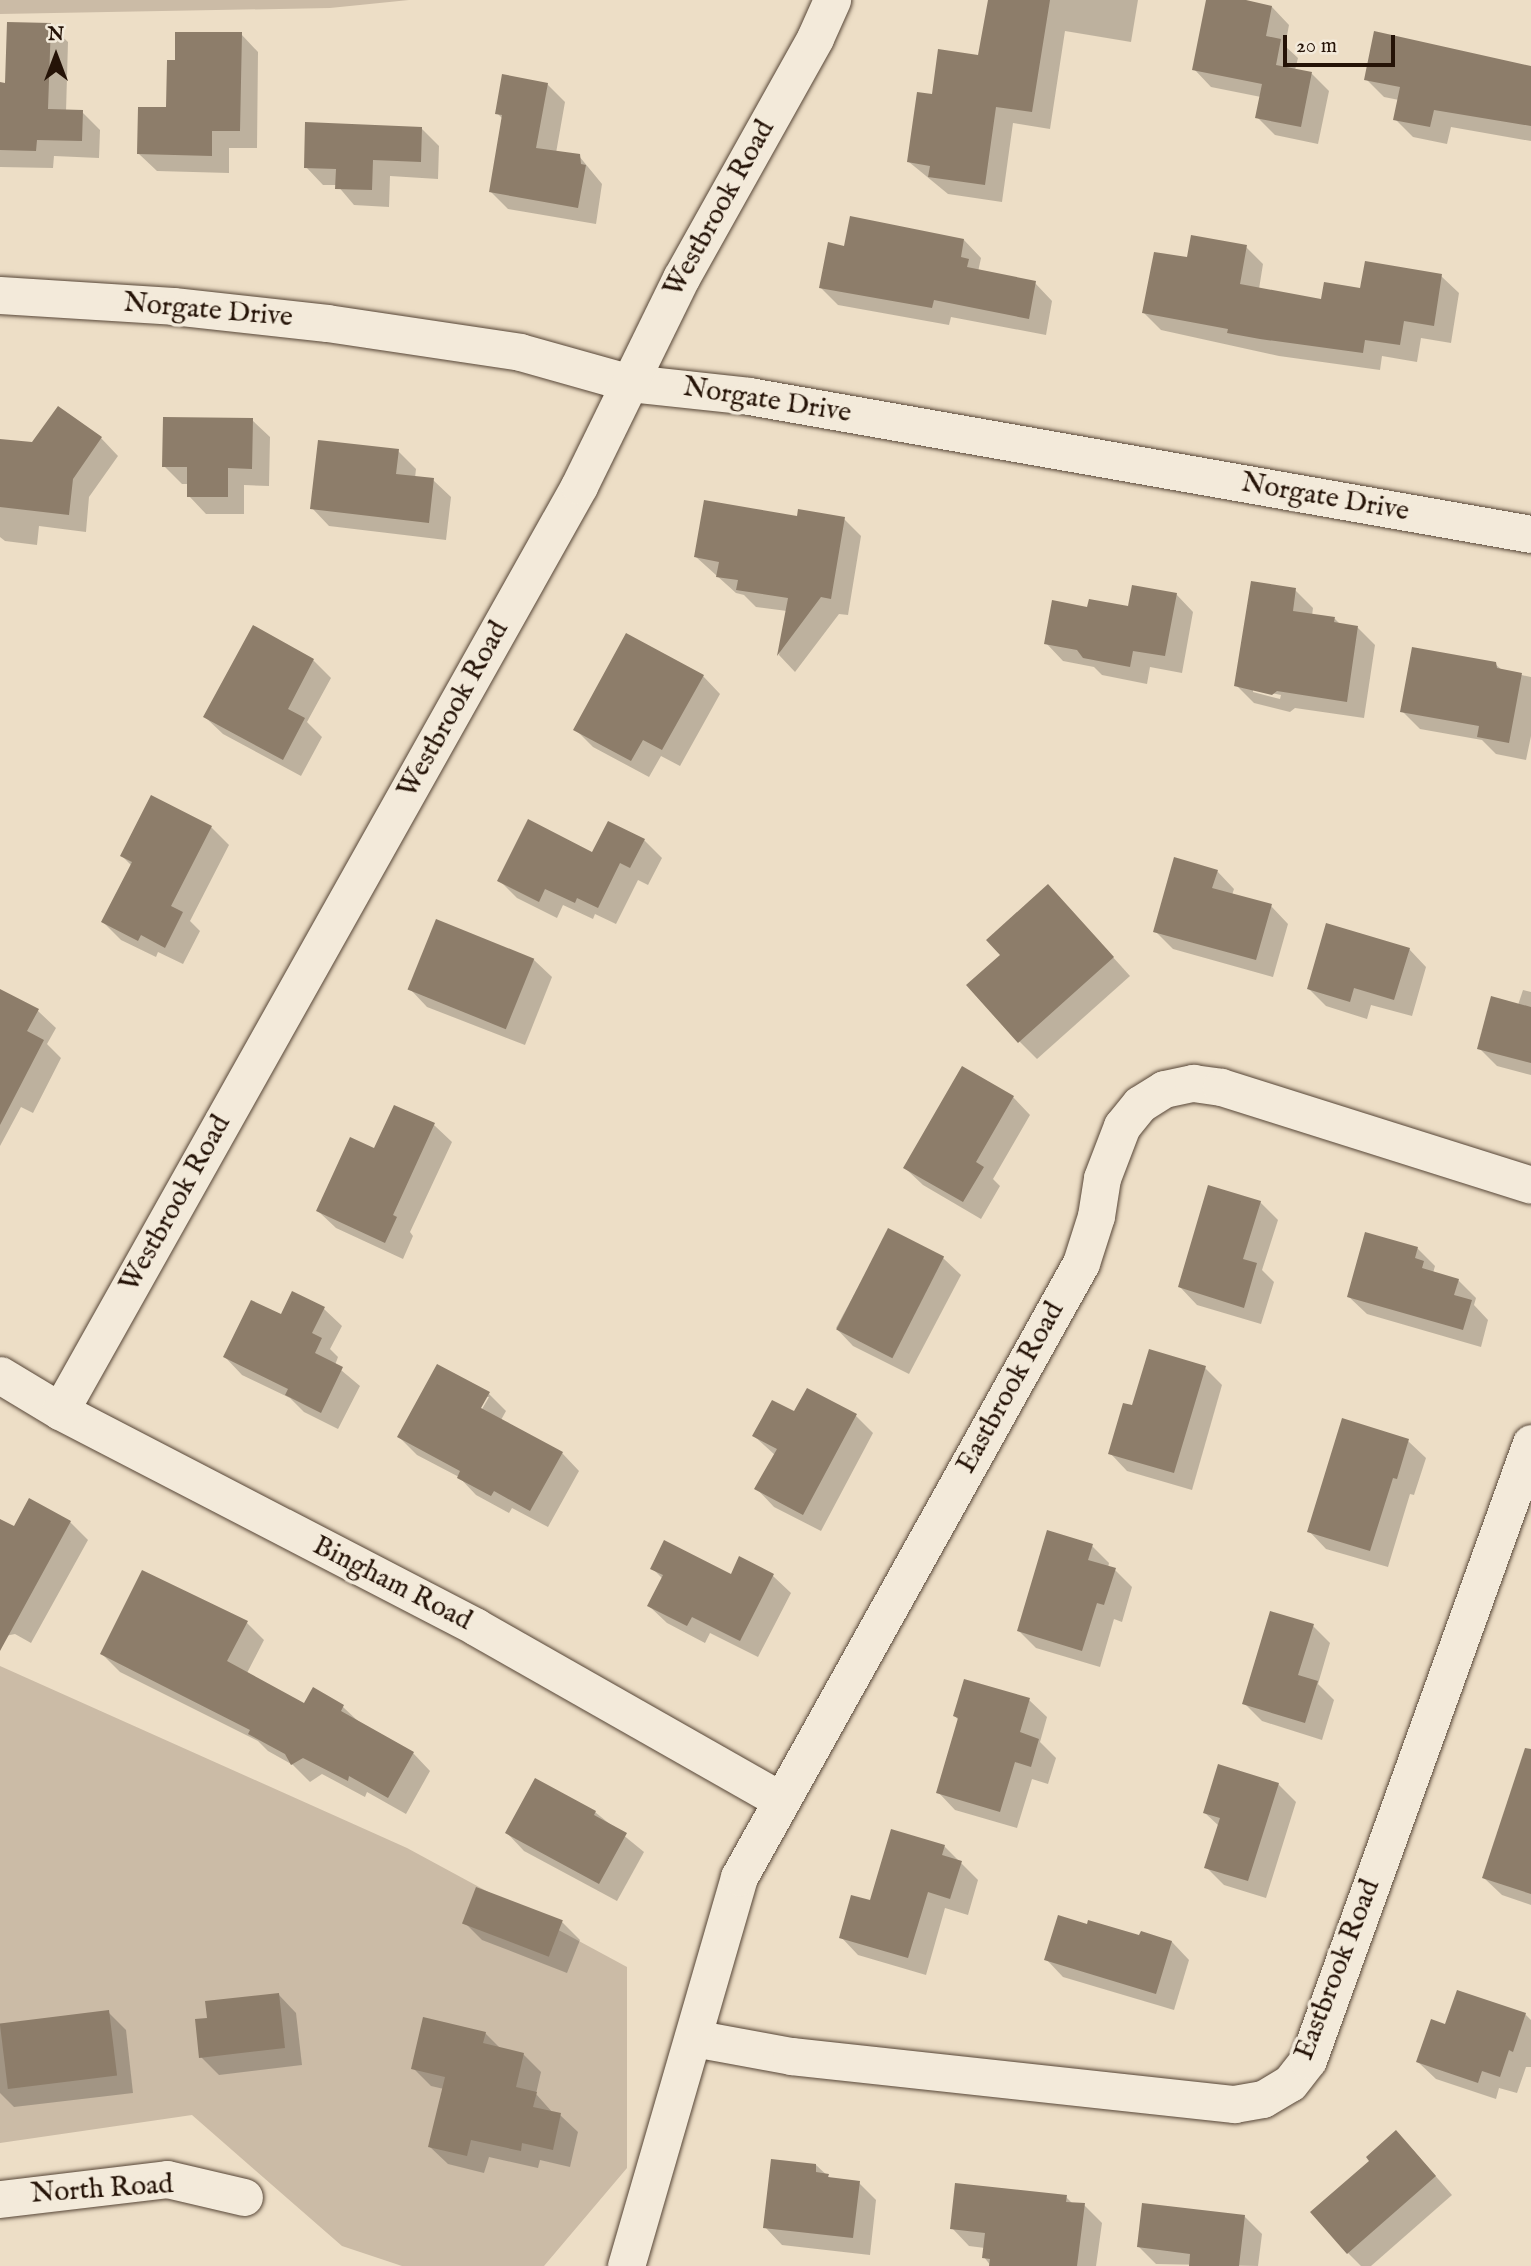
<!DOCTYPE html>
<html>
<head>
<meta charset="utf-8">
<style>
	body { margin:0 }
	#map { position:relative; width:1531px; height:2266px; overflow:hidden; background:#eddec6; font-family:"IM FELL English",serif }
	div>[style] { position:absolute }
	.green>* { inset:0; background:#cbbba6 }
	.shadow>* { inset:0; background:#0003 }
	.building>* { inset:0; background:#8d7d6a; transform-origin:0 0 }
	.roads { filter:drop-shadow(0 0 2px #574637) drop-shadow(0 0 2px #574637) }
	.street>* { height:37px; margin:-18.5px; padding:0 18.5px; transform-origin:18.5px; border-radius:18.5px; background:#f3eada }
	span { translate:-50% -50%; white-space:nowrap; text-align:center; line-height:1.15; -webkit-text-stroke:7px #f3eada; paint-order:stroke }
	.street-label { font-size:28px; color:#251307 }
	.north { position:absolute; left:21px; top:21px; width:70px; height:70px; -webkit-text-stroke:5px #f3eada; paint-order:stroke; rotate:0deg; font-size:19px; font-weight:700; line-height:28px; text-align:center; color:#251307 }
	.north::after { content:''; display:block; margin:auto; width:24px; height:32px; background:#251307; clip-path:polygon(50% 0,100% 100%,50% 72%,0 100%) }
	.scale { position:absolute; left:1283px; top:35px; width:112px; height:32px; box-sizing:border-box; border:4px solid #251307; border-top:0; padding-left:9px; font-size:21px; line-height:24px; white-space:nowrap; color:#251307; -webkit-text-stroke:5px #f3eada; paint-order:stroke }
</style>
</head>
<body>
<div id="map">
	<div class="green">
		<div style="clip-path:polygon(0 0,409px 0,330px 8px,0 14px)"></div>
		<div style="clip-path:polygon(0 1666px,407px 1848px,627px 1967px,627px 2168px,544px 2266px,402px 2266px,342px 2246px,192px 2115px,0 2143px)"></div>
	</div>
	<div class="shadow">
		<div style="clip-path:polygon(989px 0,1138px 0,1131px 42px,1065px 31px,1050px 129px,1013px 123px,1002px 202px,948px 194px,909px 162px,933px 96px,980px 57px)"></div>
		<div style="clip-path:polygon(1208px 0,1237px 0,1272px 7px,1289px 25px,1285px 46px,1298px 58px,1295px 70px,1312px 74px,1329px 91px,1318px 144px,1275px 135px,1257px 117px,1261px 97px,1211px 87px,1194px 69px)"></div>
		<div style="clip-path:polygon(50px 25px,68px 42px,66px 112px,82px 112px,100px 130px,99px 158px,54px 156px,53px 168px,0 167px,0 84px,7px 84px)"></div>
		<div style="clip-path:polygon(241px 34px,258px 52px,257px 148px,229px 148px,229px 173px,157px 171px,139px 154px,168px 109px,177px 61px)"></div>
		<div style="clip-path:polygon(1531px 68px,1531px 141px,1451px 127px,1447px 144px,1413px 137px,1395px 119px,1399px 100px,1384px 97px,1366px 79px)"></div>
		<div style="clip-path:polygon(547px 84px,565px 102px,556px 153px,579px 156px,602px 184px,596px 224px,508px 209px,491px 192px,503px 119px,497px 113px)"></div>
		<div style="clip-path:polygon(421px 128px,439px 146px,438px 179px,390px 176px,389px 207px,354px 205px,337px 185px,323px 185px,306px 167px)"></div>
		<div style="clip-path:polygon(964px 240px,981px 258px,978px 272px,1035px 283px,1052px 301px,1046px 335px,951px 317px,949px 325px,838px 305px,821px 288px,846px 248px)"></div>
		<div style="clip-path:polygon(1246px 247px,1263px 264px,1259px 289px,1322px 301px,1441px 276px,1459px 293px,1451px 343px,1421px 338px,1417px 362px,1382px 356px,1380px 370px,1279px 356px,1161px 330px,1144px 313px,1188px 259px)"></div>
		<div style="clip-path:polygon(252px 420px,270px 437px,269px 486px,244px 485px,244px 514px,206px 514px,189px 496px,189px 484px,182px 484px,164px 466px)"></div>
		<div style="clip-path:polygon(101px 438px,118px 456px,89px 497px,86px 532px,39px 526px,37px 545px,5px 541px,0 537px,0 440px,33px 444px)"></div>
		<div style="clip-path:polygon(398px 451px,416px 469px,415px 478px,433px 480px,451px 497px,446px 540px,329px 526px,312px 508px)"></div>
		<div style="clip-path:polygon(799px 518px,844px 519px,861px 536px,848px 615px,839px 614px,795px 672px,779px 655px,787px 611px,756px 607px,744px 595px,736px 593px,696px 557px)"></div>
		<div style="clip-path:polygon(evenodd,1295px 590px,1313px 608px,1312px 616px,1335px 619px,1341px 625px,1358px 628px,1375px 645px,1364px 718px,1295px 708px,1290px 712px,1254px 703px,1236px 685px,1295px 590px,1253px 689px,1281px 695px,1280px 699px,1253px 692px,1253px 689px)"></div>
		<div style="clip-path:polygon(1176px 594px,1193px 612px,1182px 673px,1150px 667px,1147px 684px,1102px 675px,1094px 667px,1063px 661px,1046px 643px,1088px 609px,1130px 608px)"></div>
		<div style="clip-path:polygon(254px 628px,313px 660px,331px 678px,307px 722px,322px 737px,301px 776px,223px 734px,205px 717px)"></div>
		<div style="clip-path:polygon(1495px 664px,1503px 671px,1531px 677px,1531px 736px,1526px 760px,1496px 754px,1482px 740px,1420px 729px,1402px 711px)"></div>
		<div style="clip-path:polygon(703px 676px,720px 694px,680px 766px,661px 756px,649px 777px,593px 747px,575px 729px)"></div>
		<div style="clip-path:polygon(152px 797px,211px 827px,229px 845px,190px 921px,200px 931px,183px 964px,158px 952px,156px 957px,121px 940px,103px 922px,132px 866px,122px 856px)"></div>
		<div style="clip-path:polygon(644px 840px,662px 858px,648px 885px,638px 880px,616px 924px,595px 914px,593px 919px,563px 905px,557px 918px,517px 898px,499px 880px)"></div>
		<div style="clip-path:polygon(1217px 871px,1234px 889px,1232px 895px,1271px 906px,1288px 924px,1273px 977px,1173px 949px,1155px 931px)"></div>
		<div style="clip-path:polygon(1065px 904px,1130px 976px,1037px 1059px,1019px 1041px)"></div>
		<div style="clip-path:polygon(1409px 949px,1426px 967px,1412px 1016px,1371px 1005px,1367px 1019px,1326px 1006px,1309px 989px)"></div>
		<div style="clip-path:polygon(534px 960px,552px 977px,525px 1045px,427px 1007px,410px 989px)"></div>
		<div style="clip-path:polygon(1523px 990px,1531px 992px,1531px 1075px,1497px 1066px,1479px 1048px,1518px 1005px)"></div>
		<div style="clip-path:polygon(0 991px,38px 1011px,56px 1028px,47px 1044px,61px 1058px,33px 1113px,21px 1107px,0 1146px)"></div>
		<div style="clip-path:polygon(1013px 1097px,1030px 1115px,993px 1179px,1000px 1186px,981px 1219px,923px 1185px,905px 1168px)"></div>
		<div style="clip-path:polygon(434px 1125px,452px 1142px,410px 1232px,413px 1236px,403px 1259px,336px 1228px,318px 1211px)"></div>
		<div style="clip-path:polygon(1260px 1202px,1278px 1220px,1262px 1270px,1274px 1282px,1261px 1324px,1197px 1305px,1180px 1287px)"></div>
		<div style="clip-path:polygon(889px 1230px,943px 1258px,961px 1275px,909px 1374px,853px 1346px,836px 1328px)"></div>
		<div style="clip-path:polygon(1417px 1248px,1435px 1266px,1433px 1273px,1458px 1280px,1476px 1298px,1474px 1305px,1488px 1320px,1481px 1347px,1367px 1314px,1349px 1297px)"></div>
		<div style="clip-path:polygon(293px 1293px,324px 1309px,342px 1326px,330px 1349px,338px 1357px,335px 1365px,360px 1386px,338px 1429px,304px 1412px,290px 1398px,242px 1375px,225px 1357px,281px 1316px)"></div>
		<div style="clip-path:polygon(1205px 1368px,1222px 1385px,1192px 1490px,1127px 1471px,1110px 1453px,1133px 1407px)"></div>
		<div style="clip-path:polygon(evenodd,489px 1394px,506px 1411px,501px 1420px,562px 1453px,579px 1471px,548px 1527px,512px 1508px,509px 1513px,476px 1495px,459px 1477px,417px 1455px,399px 1437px,489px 1394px,485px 1397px,489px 1397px,478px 1416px,475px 1414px,485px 1397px)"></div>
		<div style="clip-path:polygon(795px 1414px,856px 1416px,873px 1433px,821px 1531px,774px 1507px,757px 1489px,775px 1455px,754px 1436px)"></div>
		<div style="clip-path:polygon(1408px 1441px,1426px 1458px,1414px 1495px,1410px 1494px,1388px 1567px,1326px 1549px,1309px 1531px)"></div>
		<div style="clip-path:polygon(0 1521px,15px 1528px,70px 1522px,88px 1540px,31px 1643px,15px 1634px,0 1637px)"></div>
		<div style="clip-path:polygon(1092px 1546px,1109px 1563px,1108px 1568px,1115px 1570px,1132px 1587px,1122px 1622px,1114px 1619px,1100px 1667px,1036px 1648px,1018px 1630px)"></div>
		<div style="clip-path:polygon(740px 1559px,773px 1576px,791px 1593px,758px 1657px,710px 1633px,705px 1643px,667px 1623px,649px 1606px,663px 1579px,652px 1568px,731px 1577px)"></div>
		<div style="clip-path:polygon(247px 1623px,264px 1640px,247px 1673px,305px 1705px,343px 1707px,360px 1723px,413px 1753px,430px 1771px,406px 1814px,367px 1792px,365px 1797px,322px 1774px,310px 1782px,293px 1765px,268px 1751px,258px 1741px,120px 1672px,102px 1654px)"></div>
		<div style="clip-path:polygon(1313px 1626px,1330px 1643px,1318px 1684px,1334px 1700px,1322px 1740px,1262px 1721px,1244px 1703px)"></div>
		<div style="clip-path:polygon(1029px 1700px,1047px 1717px,1040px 1742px,1056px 1758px,1048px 1784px,1032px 1779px,1017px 1828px,955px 1810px,938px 1792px,959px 1721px,955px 1716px)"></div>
		<div style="clip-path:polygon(1531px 1783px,1531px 1905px,1502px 1895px,1484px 1878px)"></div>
		<div style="clip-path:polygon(1278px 1784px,1296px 1802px,1266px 1898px,1224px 1885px,1206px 1867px,1219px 1826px,1205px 1813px)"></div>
		<div style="clip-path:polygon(595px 1812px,644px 1852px,617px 1901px,524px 1851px,507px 1833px)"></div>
		<div style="clip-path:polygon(944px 1846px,978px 1880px,968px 1915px,945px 1908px,926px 1975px,858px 1955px,841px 1937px,871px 1903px)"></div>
		<div style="clip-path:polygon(464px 1922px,562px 1922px,580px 1940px,567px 1973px,482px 1940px)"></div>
		<div style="clip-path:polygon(1140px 1937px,1172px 1942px,1189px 1960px,1174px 2010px,1063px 1977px,1046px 1959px)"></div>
		<div style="clip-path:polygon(279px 1995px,296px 2013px,302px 2065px,219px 2075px,201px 2057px,209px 2019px)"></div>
		<div style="clip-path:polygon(108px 2012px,126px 2030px,133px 2093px,14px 2107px,0 2093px,0 2025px)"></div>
		<div style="clip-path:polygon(1525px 2014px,1531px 2020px,1531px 2067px,1526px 2067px,1517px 2093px,1499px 2088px,1496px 2099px,1436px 2079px,1418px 2062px,1446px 2027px)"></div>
		<div style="clip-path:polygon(485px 2033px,501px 2049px,523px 2054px,541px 2072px,536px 2094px,553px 2113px,560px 2115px,578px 2132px,570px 2167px,540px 2160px,538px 2168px,489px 2157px,484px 2173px,448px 2164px,430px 2147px,444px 2089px,431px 2086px,413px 2068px)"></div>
		<div style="clip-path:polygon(1413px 2150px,1452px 2195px,1371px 2266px,1361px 2266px,1348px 2253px)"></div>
		<div style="clip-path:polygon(816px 2165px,832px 2180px,859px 2183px,876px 2200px,870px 2255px,782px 2245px,765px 2227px)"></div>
		<div style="clip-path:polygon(1066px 2197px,1073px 2204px,1084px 2205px,1102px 2223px,1096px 2266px,991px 2266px,984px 2257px,985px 2248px,969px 2246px,952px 2228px)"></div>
		<div style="clip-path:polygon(1244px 2216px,1262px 2234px,1258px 2266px,1156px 2264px,1139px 2247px)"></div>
	</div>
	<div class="building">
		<div style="clip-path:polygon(988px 0,1050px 0,1032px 112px,996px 107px,985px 185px,928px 177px,930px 166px,907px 162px,917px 92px,932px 94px,938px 49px,978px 55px)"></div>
		<div style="clip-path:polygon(1206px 0,1246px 0,1272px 6px,1266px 36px,1281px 39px,1276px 65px,1312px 72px,1301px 127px,1255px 118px,1262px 84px,1192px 70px)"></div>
		<div style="clip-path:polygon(7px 22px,51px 23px,48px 109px,83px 110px,82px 141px,37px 140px,36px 151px,0 150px,0 82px,5px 83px)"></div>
		<div style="clip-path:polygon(1374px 31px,1531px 66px,1531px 126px,1434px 110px,1430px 127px,1393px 120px,1400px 87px,1364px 80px)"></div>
		<div style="clip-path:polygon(175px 32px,242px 32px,240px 131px,212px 131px,212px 156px,137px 154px,138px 107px,166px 107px,167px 60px,175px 60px)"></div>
		<div style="clip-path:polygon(502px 74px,548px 83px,536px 148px,580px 154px,581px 164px,586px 165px,578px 208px,489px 192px,502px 115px,495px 114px)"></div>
		<div style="clip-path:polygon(305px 122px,422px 127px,421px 162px,373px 160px,372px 190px,335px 189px,336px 169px,304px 168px)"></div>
		<div style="clip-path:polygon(850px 216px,964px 239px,961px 257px,969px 259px,967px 267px,1036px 281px,1029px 319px,934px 300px,932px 308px,819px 288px,828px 242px,844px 246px)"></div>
		<div style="clip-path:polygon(1191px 235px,1247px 245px,1240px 284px,1321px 299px,1324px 282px,1360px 288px,1365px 261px,1442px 274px,1434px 326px,1404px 321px,1400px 345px,1365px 340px,1363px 353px,1260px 339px,1227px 333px,1228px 329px,1142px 313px,1154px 252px,1187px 257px)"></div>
		<div style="clip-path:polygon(58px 406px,102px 437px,73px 479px,69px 515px,0 507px,0 439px,32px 442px)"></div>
		<div style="clip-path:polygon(163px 417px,253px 418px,252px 469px,228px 468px,228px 497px,187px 497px,187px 467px,162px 467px)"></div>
		<div style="clip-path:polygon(318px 440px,399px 449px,396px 474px,434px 478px,429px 523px,310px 509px)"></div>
		<div style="clip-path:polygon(704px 500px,797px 516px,798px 509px,845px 517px,831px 599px,821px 597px,777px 656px,788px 598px,736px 590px,738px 580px,716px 577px,719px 562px,694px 557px)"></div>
		<div style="clip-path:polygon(1251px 581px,1296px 588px,1293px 611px,1335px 617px,1334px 622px,1358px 626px,1347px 702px,1277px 691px,1272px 695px,1234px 686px)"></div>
		<div style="clip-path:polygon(1132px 585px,1177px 593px,1165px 656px,1133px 651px,1130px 667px,1083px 658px,1077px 650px,1044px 644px,1052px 600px,1087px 607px,1089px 599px,1128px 606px)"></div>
		<div style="clip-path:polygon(253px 625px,314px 659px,288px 709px,305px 718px,283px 760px,203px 717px)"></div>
		<div style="clip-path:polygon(626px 633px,704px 675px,662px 750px,643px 740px,631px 761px,573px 730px)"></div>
		<div style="clip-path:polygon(1412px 647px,1496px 662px,1497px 668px,1522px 673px,1509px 743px,1477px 737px,1479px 726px,1400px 712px)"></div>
		<div style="clip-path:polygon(151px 795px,212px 826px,171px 906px,183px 912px,165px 948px,141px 935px,138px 941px,101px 922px,132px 862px,120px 856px)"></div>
		<div style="clip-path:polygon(528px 819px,592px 852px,608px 821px,645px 839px,630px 868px,620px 863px,598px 908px,577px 898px,575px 903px,545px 889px,539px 902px,497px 881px)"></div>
		<div style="clip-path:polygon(1174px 857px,1218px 870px,1212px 888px,1272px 904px,1256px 960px,1153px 932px)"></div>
		<div style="clip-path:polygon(1048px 884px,1114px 957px,1018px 1043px,966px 985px,1000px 955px,986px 940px)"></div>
		<div style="left:436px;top:919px;width:106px;height:76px;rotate:22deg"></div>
		<div style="clip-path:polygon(1326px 923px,1410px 948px,1394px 1000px,1354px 988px,1350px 1002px,1307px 989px)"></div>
		<div style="clip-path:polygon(0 989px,39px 1009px,27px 1031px,44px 1040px,0 1125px)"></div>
		<div style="clip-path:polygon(1491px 996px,1531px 1007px,1531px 1063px,1477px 1049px)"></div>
		<div style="clip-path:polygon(962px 1066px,1014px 1096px,976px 1162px,984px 1167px,963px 1202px,903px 1168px)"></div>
		<div style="clip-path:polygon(394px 1105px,435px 1123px,393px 1215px,397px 1217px,385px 1243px,316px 1211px,350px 1137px,374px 1148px)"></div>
		<div style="clip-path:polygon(1208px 1185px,1261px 1201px,1243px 1259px,1257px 1263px,1244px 1308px,1178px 1287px)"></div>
		<div style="left:888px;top:1228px;width:63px;height:114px;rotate:27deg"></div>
		<div style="clip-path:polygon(1365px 1232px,1418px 1247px,1415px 1258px,1424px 1261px,1422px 1268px,1459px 1279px,1454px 1295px,1472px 1300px,1463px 1330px,1347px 1297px)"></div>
		<div style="clip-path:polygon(292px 1291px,325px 1307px,312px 1333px,322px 1338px,315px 1353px,343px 1367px,321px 1413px,285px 1395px,288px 1389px,223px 1357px,251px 1300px,281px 1314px)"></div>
		<div style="clip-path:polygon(1149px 1349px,1206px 1366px,1174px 1473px,1108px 1454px,1123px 1403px,1132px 1405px)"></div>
		<div style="clip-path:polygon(437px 1364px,490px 1392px,481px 1408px,563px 1452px,530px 1511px,494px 1491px,491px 1496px,457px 1478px,460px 1471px,397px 1437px)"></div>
		<div style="clip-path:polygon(807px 1388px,857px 1414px,803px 1515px,754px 1489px,777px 1449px,752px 1436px,772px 1400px,794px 1411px)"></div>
		<div style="clip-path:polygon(1342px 1418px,1409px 1439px,1397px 1479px,1393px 1478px,1370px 1551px,1307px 1532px)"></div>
		<div style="clip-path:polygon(29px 1498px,71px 1521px,0 1651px,0 1519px,14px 1526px)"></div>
		<div style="clip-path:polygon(1047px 1530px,1093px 1544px,1088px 1560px,1116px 1568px,1104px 1605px,1097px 1603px,1082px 1651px,1017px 1631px)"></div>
		<div style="clip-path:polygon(664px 1540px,731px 1574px,739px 1556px,774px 1574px,740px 1641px,692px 1617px,687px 1626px,647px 1606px,663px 1575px,650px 1569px)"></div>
		<div style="clip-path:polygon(142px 1570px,248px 1621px,227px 1661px,304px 1703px,313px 1687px,344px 1705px,341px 1711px,414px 1752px,388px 1798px,349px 1776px,348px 1781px,303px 1758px,291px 1765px,285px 1754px,248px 1734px,250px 1730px,100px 1654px)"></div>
		<div style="clip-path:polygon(1270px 1611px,1314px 1624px,1298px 1675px,1318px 1681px,1305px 1723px,1242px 1704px)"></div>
		<div style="clip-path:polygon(964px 1679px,1030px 1698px,1020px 1732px,1039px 1739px,1031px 1767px,1015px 1762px,1000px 1812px,936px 1793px,958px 1718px,953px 1716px)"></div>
		<div style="clip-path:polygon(1525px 1748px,1531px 1749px,1531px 1894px,1482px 1878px)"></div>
		<div style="clip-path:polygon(1218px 1764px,1279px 1783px,1248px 1881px,1204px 1868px,1220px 1818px,1203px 1813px)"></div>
		<div style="clip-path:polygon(535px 1778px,596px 1811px,594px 1815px,627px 1833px,599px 1884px,505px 1833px)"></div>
		<div style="clip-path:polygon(891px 1829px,945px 1845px,942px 1855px,962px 1861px,950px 1899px,928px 1892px,908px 1958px,839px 1938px,851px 1895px,870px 1900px)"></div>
		<div style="left:476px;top:1887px;width:93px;height:39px;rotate:21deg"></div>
		<div style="clip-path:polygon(1058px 1915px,1087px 1924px,1088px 1920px,1139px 1935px,1141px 1931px,1172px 1941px,1156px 1994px,1044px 1960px)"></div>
		<div style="clip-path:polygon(1457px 1990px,1526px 2013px,1513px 2052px,1509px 2050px,1500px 2077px,1482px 2071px,1478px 2083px,1416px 2062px,1431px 2019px,1445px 2024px)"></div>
		<div style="clip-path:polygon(279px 1993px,285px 2048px,199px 2058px,195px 2019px,207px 2018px,205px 2001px)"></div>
		<div style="left:109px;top:2010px;width:66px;height:110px;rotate:83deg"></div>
		<div style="clip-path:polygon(423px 2017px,486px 2032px,483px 2043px,524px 2053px,516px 2087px,537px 2092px,533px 2107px,561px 2113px,553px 2150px,522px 2143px,521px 2151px,471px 2140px,467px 2156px,428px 2147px,445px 2077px,411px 2069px)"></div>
		<div style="clip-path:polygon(1396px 2130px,1436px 2176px,1347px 2254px,1310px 2212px,1369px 2161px,1366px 2157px)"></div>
		<div style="clip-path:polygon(771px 2159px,816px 2164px,816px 2172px,829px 2174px,828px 2177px,860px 2181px,853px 2238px,763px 2228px)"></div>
		<div style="clip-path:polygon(955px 2183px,1067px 2195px,1066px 2202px,1085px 2203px,1077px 2266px,989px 2266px,990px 2259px,982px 2258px,985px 2233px,950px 2229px)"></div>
		<div style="clip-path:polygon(1142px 2203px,1245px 2215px,1239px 2266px,1189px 2266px,1190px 2254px,1137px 2247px)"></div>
	</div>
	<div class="roads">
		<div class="street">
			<div style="left:0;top:295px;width:173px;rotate:3.6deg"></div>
			<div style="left:173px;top:306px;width:155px;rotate:6.3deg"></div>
			<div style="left:327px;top:323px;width:195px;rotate:8.5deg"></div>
			<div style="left:520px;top:352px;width:114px;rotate:15.7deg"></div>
			<div style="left:630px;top:383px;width:120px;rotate:6.2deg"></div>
			<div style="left:749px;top:396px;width:794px;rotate:10.01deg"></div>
			<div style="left:0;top:1375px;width:70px;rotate:31deg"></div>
			<div style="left:60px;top:1411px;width:469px;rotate:27.4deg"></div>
			<div style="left:476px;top:1627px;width:351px;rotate:29.6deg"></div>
			<div style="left:60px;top:1411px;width:1061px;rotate:-60.7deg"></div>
			<div style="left:579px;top:486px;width:232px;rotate:-63.9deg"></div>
			<div style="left:681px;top:278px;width:275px;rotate:-60.8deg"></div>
			<div style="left:815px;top:38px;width:42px;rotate:-65.9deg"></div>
			<div style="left:693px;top:2038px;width:100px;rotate:10.4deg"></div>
			<div style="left:791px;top:2056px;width:446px;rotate:6.2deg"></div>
			<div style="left:1234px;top:2104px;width:29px;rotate:-10deg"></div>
			<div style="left:1263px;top:2099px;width:31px;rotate:-31deg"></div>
			<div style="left:1290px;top:2083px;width:29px;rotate:-52deg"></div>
			<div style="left:1308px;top:2060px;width:656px;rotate:-70.13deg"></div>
			<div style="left:0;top:2199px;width:168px;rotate:-6.8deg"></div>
			<div style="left:167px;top:2179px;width:79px;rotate:13.2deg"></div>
			<div style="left:626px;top:2266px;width:405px;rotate:-73.8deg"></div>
			<div style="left:739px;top:1877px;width:703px;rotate:-60.88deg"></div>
			<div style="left:1081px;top:1263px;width:49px;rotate:-72.3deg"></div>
			<div style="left:1096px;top:1216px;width:38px;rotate:-81deg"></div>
			<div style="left:1102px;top:1178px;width:56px;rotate:-69deg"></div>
			<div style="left:1122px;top:1126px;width:28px;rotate:-51deg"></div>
			<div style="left:1140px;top:1104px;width:28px;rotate:-32deg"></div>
			<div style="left:1164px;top:1089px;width:30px;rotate:-12deg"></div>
			<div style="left:1193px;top:1083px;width:28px;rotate:8deg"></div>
			<div style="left:1221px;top:1087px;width:325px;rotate:17.5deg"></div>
		</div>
	</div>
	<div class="street-label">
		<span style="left:720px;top:209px;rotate:-61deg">Westbrook Road</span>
		<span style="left:208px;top:311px;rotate:5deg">Norgate Drive</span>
		<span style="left:767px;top:401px;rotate:9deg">Norgate Drive</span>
		<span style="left:1325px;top:498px;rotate:10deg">Norgate Drive</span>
		<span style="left:454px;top:710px;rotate:-61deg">Westbrook Road</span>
		<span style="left:176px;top:1204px;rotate:-61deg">Westbrook Road</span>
		<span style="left:1011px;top:1388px;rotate:-61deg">Eastbrook Road</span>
		<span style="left:392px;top:1584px;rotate:27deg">Bingham Road</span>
		<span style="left:1338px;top:1970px;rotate:-69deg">Eastbrook Road</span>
		<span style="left:102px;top:2190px;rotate:-4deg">North Road</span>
	</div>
	<div class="north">N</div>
	<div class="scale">20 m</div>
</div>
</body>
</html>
